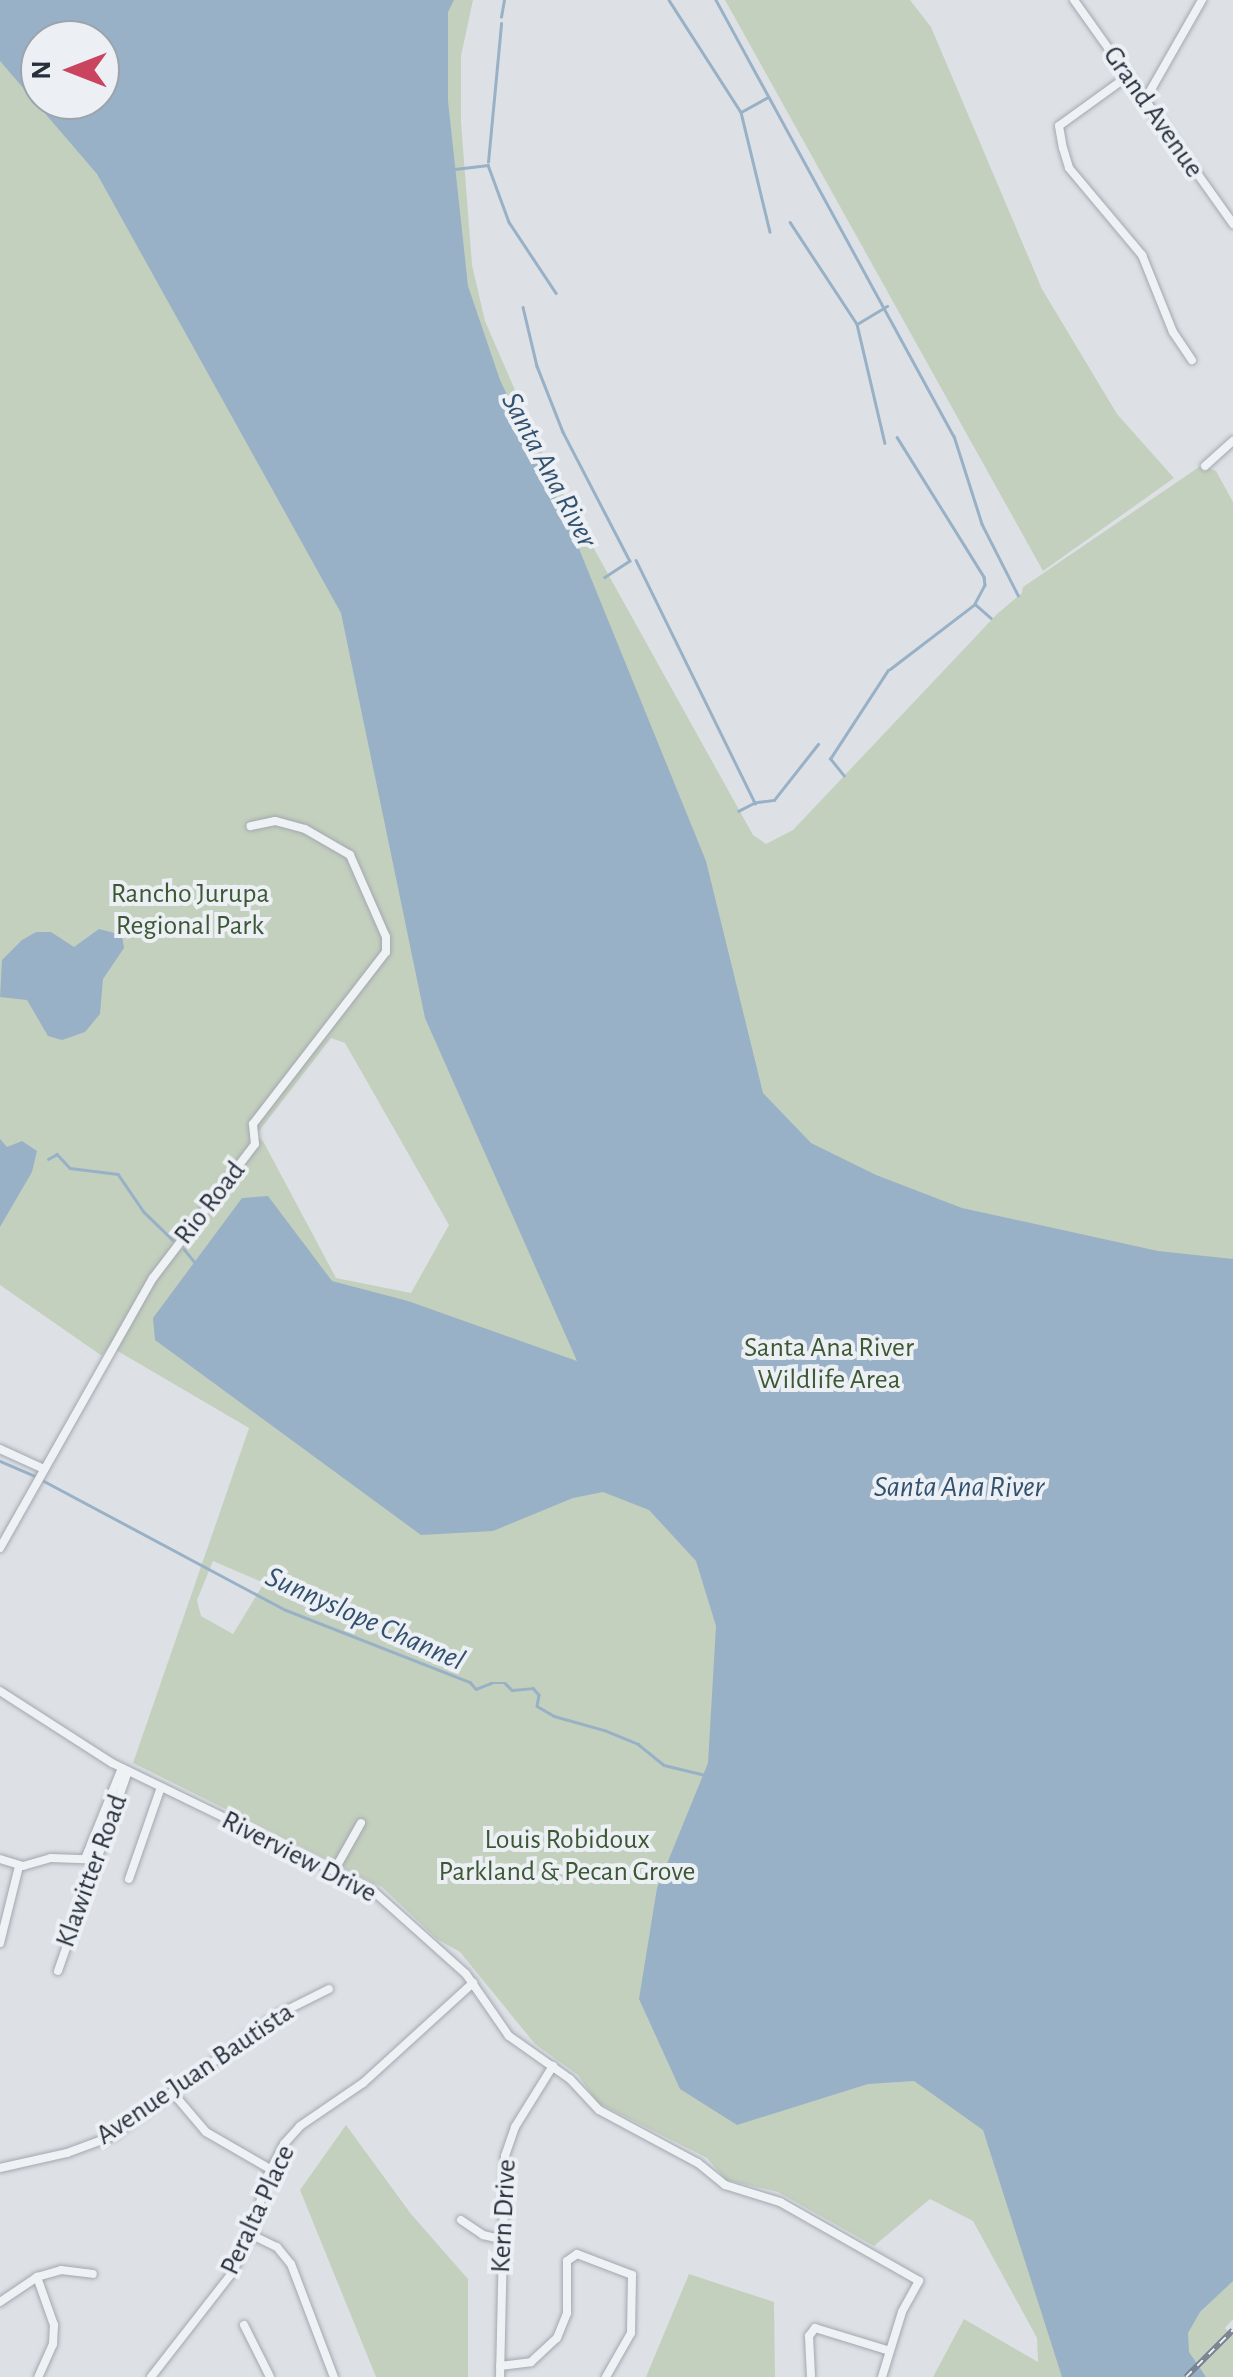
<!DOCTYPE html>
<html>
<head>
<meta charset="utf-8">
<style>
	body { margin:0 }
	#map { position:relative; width:1233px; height:2377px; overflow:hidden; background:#dde1e6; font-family:"Alegreya Sans",sans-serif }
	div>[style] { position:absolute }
	.green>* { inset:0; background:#c4d0be }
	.water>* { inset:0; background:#98b1c6 }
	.stream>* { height:2.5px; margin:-1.25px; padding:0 1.25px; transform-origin:1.25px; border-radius:1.25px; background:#98b1c6 }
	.roads { filter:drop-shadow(0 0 2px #a3a8b0) drop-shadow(0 0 2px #a3a8b0) }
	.minor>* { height:8px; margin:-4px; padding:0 4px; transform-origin:4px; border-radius:4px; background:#eff2f5 }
	.rail>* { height:6px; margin-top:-3px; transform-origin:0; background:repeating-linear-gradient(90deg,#ecf0f4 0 8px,#778290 0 16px); box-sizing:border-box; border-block:2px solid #778290 }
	span { translate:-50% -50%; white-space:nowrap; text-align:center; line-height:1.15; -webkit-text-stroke:8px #ecf0f4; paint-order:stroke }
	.street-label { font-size:28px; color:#27303c }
	.park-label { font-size:28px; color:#3d5835 }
	.water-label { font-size:30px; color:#32516f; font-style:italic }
	.north { position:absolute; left:20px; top:20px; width:100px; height:100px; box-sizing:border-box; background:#ecf0f4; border:2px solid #9da3aa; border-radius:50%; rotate:270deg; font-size:28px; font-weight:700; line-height:40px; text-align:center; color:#27303c }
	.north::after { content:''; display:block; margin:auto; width:35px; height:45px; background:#ca435f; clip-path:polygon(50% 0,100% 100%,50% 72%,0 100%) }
</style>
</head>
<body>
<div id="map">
	<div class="green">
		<div style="clip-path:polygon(evenodd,0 0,473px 0,461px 56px,461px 122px,472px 265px,485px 321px,548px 466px,753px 835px,766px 844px,793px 830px,997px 614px,1022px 593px,1023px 587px,1202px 465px,1216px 471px,1233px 502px,1233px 2319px,1225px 2328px,1233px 2336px,1233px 2377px,933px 2377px,964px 2319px,1038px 2362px,1037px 2338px,973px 2221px,930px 2199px,874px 2246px,778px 2192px,726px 2180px,707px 2158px,598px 2103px,578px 2075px,535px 2044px,460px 1952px,437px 1939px,382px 1887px,133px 1763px,249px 1428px,109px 1346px,102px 1356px,0 1285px,0 0,40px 40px,100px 40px,100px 100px,40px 100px,40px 40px,0 0,331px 1038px,345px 1043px,449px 1225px,411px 1293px,336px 1278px,263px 1141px,256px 1135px,331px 1038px,0 0,213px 1561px,264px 1583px,233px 1634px,201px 1616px,197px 1600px,213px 1561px)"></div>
		<div style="clip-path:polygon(725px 0,910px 0,931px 27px,1042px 289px,1117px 414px,1174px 478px,1043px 571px)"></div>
		<div style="clip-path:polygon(346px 2125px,411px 2214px,468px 2279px,468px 2377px,376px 2377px,300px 2190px)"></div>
		<div style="clip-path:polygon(689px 2274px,774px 2302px,775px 2377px,646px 2377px)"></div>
	</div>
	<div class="water">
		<div style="clip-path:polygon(evenodd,0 0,454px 0,448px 12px,448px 101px,468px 286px,500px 380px,571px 529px,706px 861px,763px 1093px,811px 1143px,876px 1175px,962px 1208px,1158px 1251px,1233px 1259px,1233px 2281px,1200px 2312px,1188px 2333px,1189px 2352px,1206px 2377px,1062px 2377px,983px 2130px,914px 2081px,868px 2084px,737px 2125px,680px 2089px,639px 1999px,657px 1888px,708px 1763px,716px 1626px,696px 1561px,649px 1510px,603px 1492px,573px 1498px,493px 1531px,421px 1535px,155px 1340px,153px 1318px,242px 1198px,268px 1196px,332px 1281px,408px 1301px,577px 1361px,425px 1018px,341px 613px,97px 174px,0 61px,0 0,40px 40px,100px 40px,100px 100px,40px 100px,40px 40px)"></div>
		<div style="clip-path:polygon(99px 929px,122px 935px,124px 948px,103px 979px,100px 1014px,85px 1032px,62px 1040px,48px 1036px,27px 1000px,0 997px,2px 960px,22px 940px,36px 932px,51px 932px,74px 947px)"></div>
		<div style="clip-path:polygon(0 1139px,7px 1147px,22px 1141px,37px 1151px,32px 1172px,0 1227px)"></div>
	</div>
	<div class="stream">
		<div style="left:669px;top:0;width:133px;rotate:57.3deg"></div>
		<div style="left:741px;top:112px;width:31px;rotate:-29deg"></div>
		<div style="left:716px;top:0;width:497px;rotate:61.4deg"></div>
		<div style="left:954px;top:436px;width:92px;rotate:72.3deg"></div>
		<div style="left:982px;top:524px;width:80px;rotate:63.1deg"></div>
		<div style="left:501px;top:17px;width:17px;rotate:-80deg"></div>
		<div style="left:741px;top:112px;width:123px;rotate:76.4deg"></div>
		<div style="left:488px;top:162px;width:139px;rotate:-84.6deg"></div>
		<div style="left:455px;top:169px;width:33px;rotate:-7deg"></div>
		<div style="left:488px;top:165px;width:61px;rotate:69.8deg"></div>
		<div style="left:509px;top:222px;width:85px;rotate:56.5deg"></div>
		<div style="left:790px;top:222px;width:122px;rotate:56.7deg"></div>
		<div style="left:857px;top:324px;width:35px;rotate:-31deg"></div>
		<div style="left:523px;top:307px;width:61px;rotate:76.7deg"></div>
		<div style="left:537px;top:366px;width:71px;rotate:68.5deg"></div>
		<div style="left:563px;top:432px;width:145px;rotate:62.6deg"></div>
		<div style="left:630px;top:561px;width:30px;rotate:147deg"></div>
		<div style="left:857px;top:324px;width:122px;rotate:76.8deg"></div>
		<div style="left:897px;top:437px;width:165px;rotate:58.1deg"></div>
		<div style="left:984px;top:577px;width:8px;rotate:83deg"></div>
		<div style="left:985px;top:585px;width:21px;rotate:118deg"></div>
		<div style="left:975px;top:604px;width:21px;rotate:41deg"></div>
		<div style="left:636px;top:560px;width:271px;rotate:63.9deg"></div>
		<div style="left:755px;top:803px;width:18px;rotate:153deg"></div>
		<div style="left:890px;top:669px;width:107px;rotate:-37.4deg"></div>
		<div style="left:844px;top:776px;width:22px;rotate:-129deg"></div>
		<div style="left:830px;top:759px;width:106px;rotate:-56.9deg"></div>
		<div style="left:757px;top:802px;width:17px;rotate:-7deg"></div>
		<div style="left:774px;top:800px;width:71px;rotate:-51.8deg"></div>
		<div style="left:48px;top:1159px;width:10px;rotate:-29deg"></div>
		<div style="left:57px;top:1154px;width:19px;rotate:47deg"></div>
		<div style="left:70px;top:1168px;width:48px;rotate:7.1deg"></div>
		<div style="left:118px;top:1174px;width:46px;rotate:55.6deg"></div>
		<div style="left:144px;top:1212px;width:40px;rotate:44deg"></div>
		<div style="left:184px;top:1249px;width:19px;rotate:51deg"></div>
		<div style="left:0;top:1461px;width:38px;rotate:23deg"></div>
		<div style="left:44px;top:1481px;width:274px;rotate:28.1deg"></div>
		<div style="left:286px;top:1610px;width:198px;rotate:21.4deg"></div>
		<div style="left:470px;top:1682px;width:9px;rotate:49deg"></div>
		<div style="left:476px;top:1689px;width:16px;rotate:-22deg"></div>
		<div style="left:491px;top:1683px;width:14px"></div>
		<div style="left:505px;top:1683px;width:10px;rotate:45deg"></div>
		<div style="left:512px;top:1690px;width:21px;rotate:-5deg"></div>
		<div style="left:533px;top:1688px;width:9px;rotate:49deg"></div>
		<div style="left:539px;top:1695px;width:11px;rotate:100deg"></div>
		<div style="left:537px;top:1706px;width:20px;rotate:30deg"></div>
		<div style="left:554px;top:1716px;width:52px;rotate:15.6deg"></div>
		<div style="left:604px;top:1730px;width:37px;rotate:22deg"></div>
		<div style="left:638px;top:1744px;width:33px;rotate:39deg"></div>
		<div style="left:664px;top:1765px;width:42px;rotate:13.7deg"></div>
	</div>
	<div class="roads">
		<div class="minor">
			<div style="left:1074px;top:0;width:275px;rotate:54.6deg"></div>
			<div style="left:1128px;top:76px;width:85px;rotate:144.1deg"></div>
			<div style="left:1059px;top:126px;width:22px;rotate:80deg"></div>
			<div style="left:1063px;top:148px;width:21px;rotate:73deg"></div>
			<div style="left:1069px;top:168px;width:114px;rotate:50deg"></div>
			<div style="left:1142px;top:255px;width:83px;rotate:68.1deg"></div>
			<div style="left:1173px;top:332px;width:34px;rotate:56deg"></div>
			<div style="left:1145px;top:100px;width:115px;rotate:-60.3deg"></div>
			<div style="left:1205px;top:466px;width:38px;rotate:-42deg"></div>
			<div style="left:0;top:1449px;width:48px;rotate:24.4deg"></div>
			<div style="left:0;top:1548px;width:310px;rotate:-60.5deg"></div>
			<div style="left:153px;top:1278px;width:168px;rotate:-52.7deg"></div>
			<div style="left:255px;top:1144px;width:20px;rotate:-96deg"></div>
			<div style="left:253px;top:1124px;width:217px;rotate:-52.3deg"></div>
			<div style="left:386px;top:952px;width:15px;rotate:-90deg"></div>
			<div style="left:386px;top:937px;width:90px;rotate:-113.7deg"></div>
			<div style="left:350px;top:855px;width:52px;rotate:-150deg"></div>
			<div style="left:305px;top:829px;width:31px;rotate:-165deg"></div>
			<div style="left:275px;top:821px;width:25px;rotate:168deg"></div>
			<div style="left:0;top:1691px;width:133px;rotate:32.7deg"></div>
			<div style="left:112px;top:1763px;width:288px;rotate:25.9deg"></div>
			<div style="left:371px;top:1889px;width:127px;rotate:41.8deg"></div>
			<div style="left:466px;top:1974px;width:75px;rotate:55.3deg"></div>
			<div style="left:509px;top:2036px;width:75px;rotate:35.2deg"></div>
			<div style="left:570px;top:2079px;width:42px;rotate:46.9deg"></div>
			<div style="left:599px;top:2110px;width:112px;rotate:28.2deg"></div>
			<div style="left:698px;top:2163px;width:35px;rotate:39deg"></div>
			<div style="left:725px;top:2185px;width:58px;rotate:17.2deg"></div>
			<div style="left:780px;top:2202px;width:160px;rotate:29.6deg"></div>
			<div style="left:919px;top:2281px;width:35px;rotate:119deg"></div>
			<div style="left:902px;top:2312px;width:68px;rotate:107.1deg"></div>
			<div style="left:0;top:1859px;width:24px;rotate:17deg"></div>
			<div style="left:23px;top:1866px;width:29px;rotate:-16deg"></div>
			<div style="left:51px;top:1858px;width:34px;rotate:2deg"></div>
			<div style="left:85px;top:1859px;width:98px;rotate:-67.9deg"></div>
			<div style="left:334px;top:1871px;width:55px;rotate:-60.6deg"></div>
			<div style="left:129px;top:1879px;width:97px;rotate:-70.8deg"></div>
			<div style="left:0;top:1943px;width:79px;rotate:-76.1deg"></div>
			<div style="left:58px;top:1971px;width:212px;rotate:-70.7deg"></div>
			<div style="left:172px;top:2092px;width:52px;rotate:49.6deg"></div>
			<div style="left:206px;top:2132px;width:74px;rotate:30deg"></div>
			<div style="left:0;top:2168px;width:69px;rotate:-12.6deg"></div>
			<div style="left:67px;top:2153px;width:49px;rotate:-20.3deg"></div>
			<div style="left:113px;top:2136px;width:204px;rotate:-36.4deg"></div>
			<div style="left:277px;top:2015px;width:58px;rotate:-26.6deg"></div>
			<div style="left:461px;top:2220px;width:27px;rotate:34deg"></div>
			<div style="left:483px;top:2235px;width:17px;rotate:13deg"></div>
			<div style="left:252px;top:2235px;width:28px;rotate:26deg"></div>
			<div style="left:277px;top:2247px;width:22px;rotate:51deg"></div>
			<div style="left:291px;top:2264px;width:121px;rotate:69.2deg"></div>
			<div style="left:37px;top:2277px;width:51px;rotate:70.5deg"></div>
			<div style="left:54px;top:2325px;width:19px;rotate:93deg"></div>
			<div style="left:53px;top:2344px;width:36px;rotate:114deg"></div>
			<div style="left:0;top:2302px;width:45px;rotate:-34deg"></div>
			<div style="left:37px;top:2277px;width:25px;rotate:-16deg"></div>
			<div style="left:61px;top:2270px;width:32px;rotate:7deg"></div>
			<div style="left:244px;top:2325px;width:58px;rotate:63.4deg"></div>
			<div style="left:500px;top:2366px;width:31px;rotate:-7deg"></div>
			<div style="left:531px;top:2362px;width:35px;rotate:-43deg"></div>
			<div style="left:557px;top:2338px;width:27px;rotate:-68deg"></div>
			<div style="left:567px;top:2313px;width:52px;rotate:-90deg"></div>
			<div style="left:567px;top:2261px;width:12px;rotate:-35deg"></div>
			<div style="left:577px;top:2254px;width:59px;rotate:20.9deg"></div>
			<div style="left:632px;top:2275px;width:58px;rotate:91deg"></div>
			<div style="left:631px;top:2333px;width:51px;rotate:119.6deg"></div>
			<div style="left:151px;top:2377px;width:132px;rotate:-52.1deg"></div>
			<div style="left:232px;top:2273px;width:49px;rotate:-63.4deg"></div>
			<div style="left:254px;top:2229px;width:49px;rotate:-77.1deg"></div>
			<div style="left:265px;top:2181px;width:42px;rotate:-62.8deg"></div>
			<div style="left:284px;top:2144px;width:24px;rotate:-48deg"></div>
			<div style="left:300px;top:2126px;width:76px;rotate:-34.3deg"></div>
			<div style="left:363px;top:2083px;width:149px;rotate:-42.3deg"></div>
			<div style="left:500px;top:2377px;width:221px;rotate:-88.7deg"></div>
			<div style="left:505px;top:2156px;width:31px;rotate:-71deg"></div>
			<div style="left:515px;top:2127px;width:72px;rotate:-58.1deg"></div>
			<div style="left:811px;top:2377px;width:41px;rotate:-92.8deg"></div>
			<div style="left:809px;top:2336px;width:10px;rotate:-53deg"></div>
			<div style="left:815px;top:2328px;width:78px;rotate:17deg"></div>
		</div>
	</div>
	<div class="rail">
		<div style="left:1186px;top:2377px;width:66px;rotate:-45deg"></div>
	</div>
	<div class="street-label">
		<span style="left:1153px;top:112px;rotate:55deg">Grand Avenue</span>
		<span style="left:210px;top:1203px;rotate:-52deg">Rio Road</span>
		<span style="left:299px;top:1857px;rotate:27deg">Riverview Drive</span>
		<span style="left:92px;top:1871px;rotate:-70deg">Klawitter Road</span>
		<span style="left:195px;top:2074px;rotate:-34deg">Avenue Juan Bautista</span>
		<span style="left:258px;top:2210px;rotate:-65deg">Peralta Place</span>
		<span style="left:504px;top:2216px;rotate:-87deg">Kern Drive</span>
	</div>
	<div class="park-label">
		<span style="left:190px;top:910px">Rancho Jurupa<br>Regional Park</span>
		<span style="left:829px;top:1364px">Santa Ana River<br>Wildlife Area</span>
		<span style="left:567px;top:1856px">Louis Robidoux<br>Parkland &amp; Pecan Grove</span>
	</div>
	<div class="water-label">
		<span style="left:549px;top:470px;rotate:62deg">Santa Ana River</span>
		<span style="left:959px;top:1487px">Santa Ana River</span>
		<span style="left:365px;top:1619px;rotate:24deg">Sunnyslope Channel</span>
	</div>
	<div class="north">N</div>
</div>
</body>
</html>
